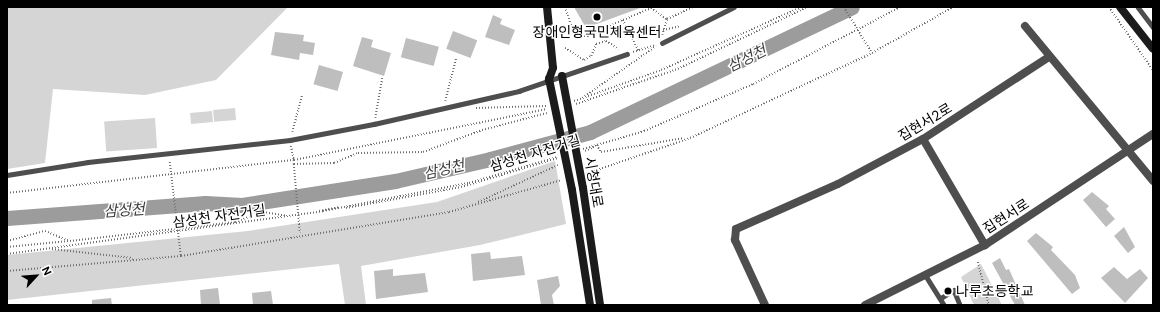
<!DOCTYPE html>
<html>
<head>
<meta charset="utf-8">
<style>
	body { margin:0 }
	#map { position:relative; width:1160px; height:312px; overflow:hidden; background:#fff; font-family:"DM Sans","Noto Sans KR",sans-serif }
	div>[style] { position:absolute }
	.green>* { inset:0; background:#d5d5d5; transform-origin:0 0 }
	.river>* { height:15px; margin:-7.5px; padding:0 7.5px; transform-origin:7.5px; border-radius:7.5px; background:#9c9c9c }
	.building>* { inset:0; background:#bebebe; transform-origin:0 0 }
	.path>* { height:1.5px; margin-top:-0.75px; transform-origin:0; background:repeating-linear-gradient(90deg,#707070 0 1px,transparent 0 3px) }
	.lane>* { height:4.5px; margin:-2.25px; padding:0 2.25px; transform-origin:2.25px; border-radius:2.25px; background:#4e4e4e }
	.street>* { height:8px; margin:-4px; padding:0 4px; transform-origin:4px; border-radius:4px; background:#4e4e4e }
	.secondary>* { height:8px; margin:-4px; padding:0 4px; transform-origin:4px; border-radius:4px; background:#1b1b1b }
	.path-bridge>* { height:1.5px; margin-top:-0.75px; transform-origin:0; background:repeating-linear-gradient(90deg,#707070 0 1px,transparent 0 3px) }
	.secondary-bridge>* { height:8px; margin:-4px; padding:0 4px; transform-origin:4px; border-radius:4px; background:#1b1b1b }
	.dots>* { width:11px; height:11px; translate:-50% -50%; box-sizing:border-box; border:2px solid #fff; border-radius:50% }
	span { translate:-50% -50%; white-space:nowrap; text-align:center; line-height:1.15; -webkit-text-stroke:3px #fff; paint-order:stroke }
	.poi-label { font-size:14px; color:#000 }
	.left { translate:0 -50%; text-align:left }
	.street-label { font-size:14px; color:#000 }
	.water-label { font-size:15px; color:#3d3d3d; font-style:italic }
	.frame { position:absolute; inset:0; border:8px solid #000; pointer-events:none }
	.north { position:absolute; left:16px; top:256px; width:40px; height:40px; -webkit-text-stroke:3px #fff; paint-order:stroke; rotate:64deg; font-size:11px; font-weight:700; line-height:16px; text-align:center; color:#000 }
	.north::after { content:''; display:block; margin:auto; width:14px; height:18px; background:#000; clip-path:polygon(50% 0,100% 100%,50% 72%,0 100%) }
</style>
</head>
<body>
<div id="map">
	<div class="green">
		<div style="clip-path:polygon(7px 7px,288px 7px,216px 80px,145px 95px,53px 89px,45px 163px,7px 169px)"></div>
		<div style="left:235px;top:108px;width:12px;height:22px;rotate:85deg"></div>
		<div style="left:212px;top:111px;width:11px;height:22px;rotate:85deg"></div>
		<div style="left:155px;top:118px;width:30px;height:51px;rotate:86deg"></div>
		<div style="clip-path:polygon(555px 161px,566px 224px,480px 245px,361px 266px,366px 305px,345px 305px,339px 264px,7px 300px,7px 255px,248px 231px,437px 202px)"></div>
		<div style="clip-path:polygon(981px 264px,1002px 305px,974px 305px,961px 277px)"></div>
	</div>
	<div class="river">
		<div style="left:7px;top:218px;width:199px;rotate:-4.3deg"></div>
		<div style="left:205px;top:203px;width:37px;rotate:3deg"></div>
		<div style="left:242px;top:205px;width:155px;rotate:-8.9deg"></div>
		<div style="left:395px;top:181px;width:98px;rotate:-13deg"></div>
		<div style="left:490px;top:159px;width:104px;rotate:-15.1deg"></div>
		<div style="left:590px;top:132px;width:290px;rotate:-25.5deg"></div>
	</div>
	<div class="building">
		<div style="clip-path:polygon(574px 7px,639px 7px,640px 8px,586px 28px)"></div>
		<div style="clip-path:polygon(493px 15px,502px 19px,500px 24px,515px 30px,509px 45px,485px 37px)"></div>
		<div style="left:453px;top:31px;width:26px;height:19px;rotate:21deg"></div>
		<div style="clip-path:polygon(275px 32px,304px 35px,303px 41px,315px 43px,313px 55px,300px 53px,299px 60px,271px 55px)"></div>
		<div style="clip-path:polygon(362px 37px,373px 40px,371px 47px,391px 53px,384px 76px,353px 66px)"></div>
		<div style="left:406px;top:38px;width:34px;height:20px;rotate:15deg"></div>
		<div style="left:319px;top:65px;width:25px;height:20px;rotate:16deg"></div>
		<div style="clip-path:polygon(1092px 192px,1109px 206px,1106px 209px,1115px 219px,1106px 227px,1083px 200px)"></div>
		<div style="clip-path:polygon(1124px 227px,1135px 247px,1128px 253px,1114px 236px)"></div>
		<div style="clip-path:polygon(1036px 233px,1053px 247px,1051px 250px,1075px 275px,1080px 288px,1072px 294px,1027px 241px)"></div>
		<div style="clip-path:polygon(490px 252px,491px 259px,522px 256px,525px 275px,473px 281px,471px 254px)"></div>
		<div style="clip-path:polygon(1000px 258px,1006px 270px,1009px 269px,1025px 305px,1015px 305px,992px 263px)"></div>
		<div style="clip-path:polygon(1114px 267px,1127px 279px,1140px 269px,1148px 278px,1125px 303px,1101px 278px)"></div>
		<div style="clip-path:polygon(393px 269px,393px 276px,425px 273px,428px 292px,376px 299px,374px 271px)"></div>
		<div style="clip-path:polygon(558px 276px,560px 286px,552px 295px,554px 305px,541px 305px,537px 280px)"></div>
		<div style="clip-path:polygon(218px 288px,220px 305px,201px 305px,200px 290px)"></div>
		<div style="clip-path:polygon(271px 291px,273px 305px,253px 305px,252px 293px)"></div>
		<div style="clip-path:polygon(111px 298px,112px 305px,92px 305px,92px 300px)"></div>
	</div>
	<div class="path">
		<div style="left:565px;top:7px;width:31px;rotate:71deg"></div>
		<div style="left:575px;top:36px;width:13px"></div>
		<div style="left:588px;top:36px;width:38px;rotate:-25deg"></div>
		<div style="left:623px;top:20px;width:35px;rotate:63deg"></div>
		<div style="left:844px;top:7px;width:54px;rotate:58.7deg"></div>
		<div style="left:1109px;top:7px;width:77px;rotate:55.1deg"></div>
		<div style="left:623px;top:20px;width:30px;rotate:-23deg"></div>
		<div style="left:651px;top:8px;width:19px;rotate:35deg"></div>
		<div style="left:663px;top:30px;width:17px;rotate:-13deg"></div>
		<div style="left:662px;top:35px;width:17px;rotate:-73deg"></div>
		<div style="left:667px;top:19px;width:29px;rotate:-25deg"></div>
		<div style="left:565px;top:48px;width:22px;rotate:32deg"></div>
		<div style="left:584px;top:60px;width:8px;rotate:-30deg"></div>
		<div style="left:591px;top:56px;width:13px;rotate:-67deg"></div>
		<div style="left:596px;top:44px;width:10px;rotate:-17deg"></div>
		<div style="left:606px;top:41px;width:15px;rotate:32deg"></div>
		<div style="left:633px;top:52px;width:24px;rotate:-17deg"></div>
		<div style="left:582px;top:98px;width:90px;rotate:-35.1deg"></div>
		<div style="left:445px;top:101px;width:44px;rotate:-75.7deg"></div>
		<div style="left:574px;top:101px;width:92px;rotate:-19.6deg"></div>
		<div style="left:661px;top:70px;width:154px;rotate:-24.2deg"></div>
		<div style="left:576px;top:104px;width:105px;rotate:-19deg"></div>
		<div style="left:675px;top:70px;width:146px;rotate:-25.5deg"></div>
		<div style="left:476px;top:108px;width:70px;rotate:-1.6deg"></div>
		<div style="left:375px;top:118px;width:41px;rotate:-80.1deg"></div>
		<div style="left:292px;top:132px;width:39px;rotate:-75deg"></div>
		<div style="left:690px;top:138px;width:201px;rotate:-25deg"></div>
		<div style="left:872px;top:53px;width:93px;rotate:-29.6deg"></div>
		<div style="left:597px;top:145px;width:8px;rotate:60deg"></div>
		<div style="left:601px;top:152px;width:84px;rotate:-9.6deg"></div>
		<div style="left:291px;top:146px;width:14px;rotate:78deg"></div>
		<div style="left:583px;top:149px;width:64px;rotate:-16.4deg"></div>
		<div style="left:644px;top:131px;width:119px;rotate:-23.3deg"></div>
		<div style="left:753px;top:84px;width:166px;rotate:-27.6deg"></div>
		<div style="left:585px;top:151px;width:10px;rotate:-24deg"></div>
		<div style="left:294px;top:160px;width:4px;rotate:90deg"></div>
		<div style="left:294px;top:164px;width:40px;rotate:-1.4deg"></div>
		<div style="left:334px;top:163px;width:26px;rotate:-23deg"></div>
		<div style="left:358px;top:153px;width:65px;rotate:-0.9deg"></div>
		<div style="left:423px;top:152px;width:63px;rotate:-20.4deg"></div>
		<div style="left:482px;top:130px;width:67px;rotate:-14.7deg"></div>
		<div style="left:294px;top:164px;width:69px;rotate:85deg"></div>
		<div style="left:588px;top:173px;width:108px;rotate:-18.9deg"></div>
		<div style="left:7px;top:193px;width:289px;rotate:-6.6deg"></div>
		<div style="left:294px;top:160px;width:258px;rotate:-11.4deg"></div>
		<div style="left:478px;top:202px;width:88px;rotate:-24.8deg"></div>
		<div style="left:346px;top:208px;width:117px;rotate:-10.3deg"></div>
		<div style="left:461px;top:187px;width:101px;rotate:-16.6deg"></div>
		<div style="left:319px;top:211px;width:21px;rotate:-11deg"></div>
		<div style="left:7px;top:241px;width:39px;rotate:-15deg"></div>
		<div style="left:45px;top:231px;width:27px;rotate:22deg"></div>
		<div style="left:70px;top:241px;width:166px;rotate:-6.6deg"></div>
		<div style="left:235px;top:222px;width:30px;rotate:-20deg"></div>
		<div style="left:263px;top:212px;width:24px;rotate:9deg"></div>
		<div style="left:7px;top:247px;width:62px;rotate:-5.5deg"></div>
		<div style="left:52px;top:249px;width:81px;rotate:6.4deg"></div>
		<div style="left:7px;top:254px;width:319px;rotate:-7.7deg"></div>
		<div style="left:323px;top:211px;width:149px;rotate:-10.9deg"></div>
		<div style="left:469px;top:183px;width:92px;rotate:-16.5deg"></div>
		<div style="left:978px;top:262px;width:44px;rotate:75.7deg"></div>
		<div style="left:7px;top:271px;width:175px;rotate:-4.9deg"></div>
		<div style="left:181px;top:256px;width:272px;rotate:-9.3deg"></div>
		<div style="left:449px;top:212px;width:116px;rotate:-15.9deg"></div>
	</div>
	<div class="lane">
		<div style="left:1138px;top:7px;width:25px;rotate:53deg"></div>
		<div style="left:662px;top:43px;width:80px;rotate:-26.6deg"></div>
		<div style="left:7px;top:175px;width:82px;rotate:-9.1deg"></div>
		<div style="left:88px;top:162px;width:203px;rotate:-6.2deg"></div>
		<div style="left:290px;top:140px;width:86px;rotate:-10.8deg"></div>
		<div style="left:374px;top:124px;width:149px;rotate:-12.8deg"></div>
		<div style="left:519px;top:91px;width:114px;rotate:-18.9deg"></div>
		<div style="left:926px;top:276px;width:34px;rotate:58deg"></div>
		<div style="left:941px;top:298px;width:15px;rotate:-32deg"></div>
		<div style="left:954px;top:290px;width:16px;rotate:68deg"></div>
	</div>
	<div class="street">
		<div style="left:1025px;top:26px;width:201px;rotate:50.4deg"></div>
		<div style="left:923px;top:139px;width:123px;rotate:59.7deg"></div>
		<div style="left:765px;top:305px;width:72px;rotate:-114.8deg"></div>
		<div style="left:735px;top:240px;width:11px;rotate:-85deg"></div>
		<div style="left:736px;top:229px;width:111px;rotate:-23.8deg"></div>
		<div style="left:838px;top:184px;width:96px;rotate:-27.9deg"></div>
		<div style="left:923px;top:139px;width:150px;rotate:-33.1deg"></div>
		<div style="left:865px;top:305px;width:134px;rotate:-26.6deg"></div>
		<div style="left:985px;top:245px;width:201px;rotate:-33.5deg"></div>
	</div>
	<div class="secondary">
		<div style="left:547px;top:7px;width:61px;rotate:84.4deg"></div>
		<div style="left:553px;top:68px;width:12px;rotate:110deg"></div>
		<div style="left:1120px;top:7px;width:53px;rotate:51.8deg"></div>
		<div style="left:583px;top:188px;width:118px;rotate:81.7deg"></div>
		<div style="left:572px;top:190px;width:116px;rotate:81.1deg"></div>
	</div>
	<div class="path-bridge">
		<div style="left:170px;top:162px;width:95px;rotate:83.3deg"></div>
	</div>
	<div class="secondary-bridge">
		<div style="left:562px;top:76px;width:114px;rotate:79.4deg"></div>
		<div style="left:549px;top:79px;width:113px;rotate:78.3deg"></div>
	</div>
	<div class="dots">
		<div style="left:597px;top:17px;background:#000"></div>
		<div style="left:948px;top:291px;background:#000"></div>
	</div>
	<div class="poi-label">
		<span style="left:597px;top:32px">장애인형국민체육센터</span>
		<span class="left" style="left:956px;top:291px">나루초등학교</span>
	</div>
	<div class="street-label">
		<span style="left:925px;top:122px;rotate:-31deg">집현서2로</span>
		<span style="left:535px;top:153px;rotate:-17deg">삼성천 자전거길</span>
		<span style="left:594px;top:182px;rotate:80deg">시청대로</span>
		<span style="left:219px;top:216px;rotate:-8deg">삼성천 자전거길</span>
		<span style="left:1006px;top:216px;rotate:-33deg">집현서로</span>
	</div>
	<div class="water-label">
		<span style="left:747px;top:59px;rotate:-26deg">삼성천</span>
		<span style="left:444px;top:170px;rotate:-13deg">삼성천</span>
		<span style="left:124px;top:211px;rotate:-4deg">삼성천</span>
	</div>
	<div class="frame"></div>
	<div class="north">N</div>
</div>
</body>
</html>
